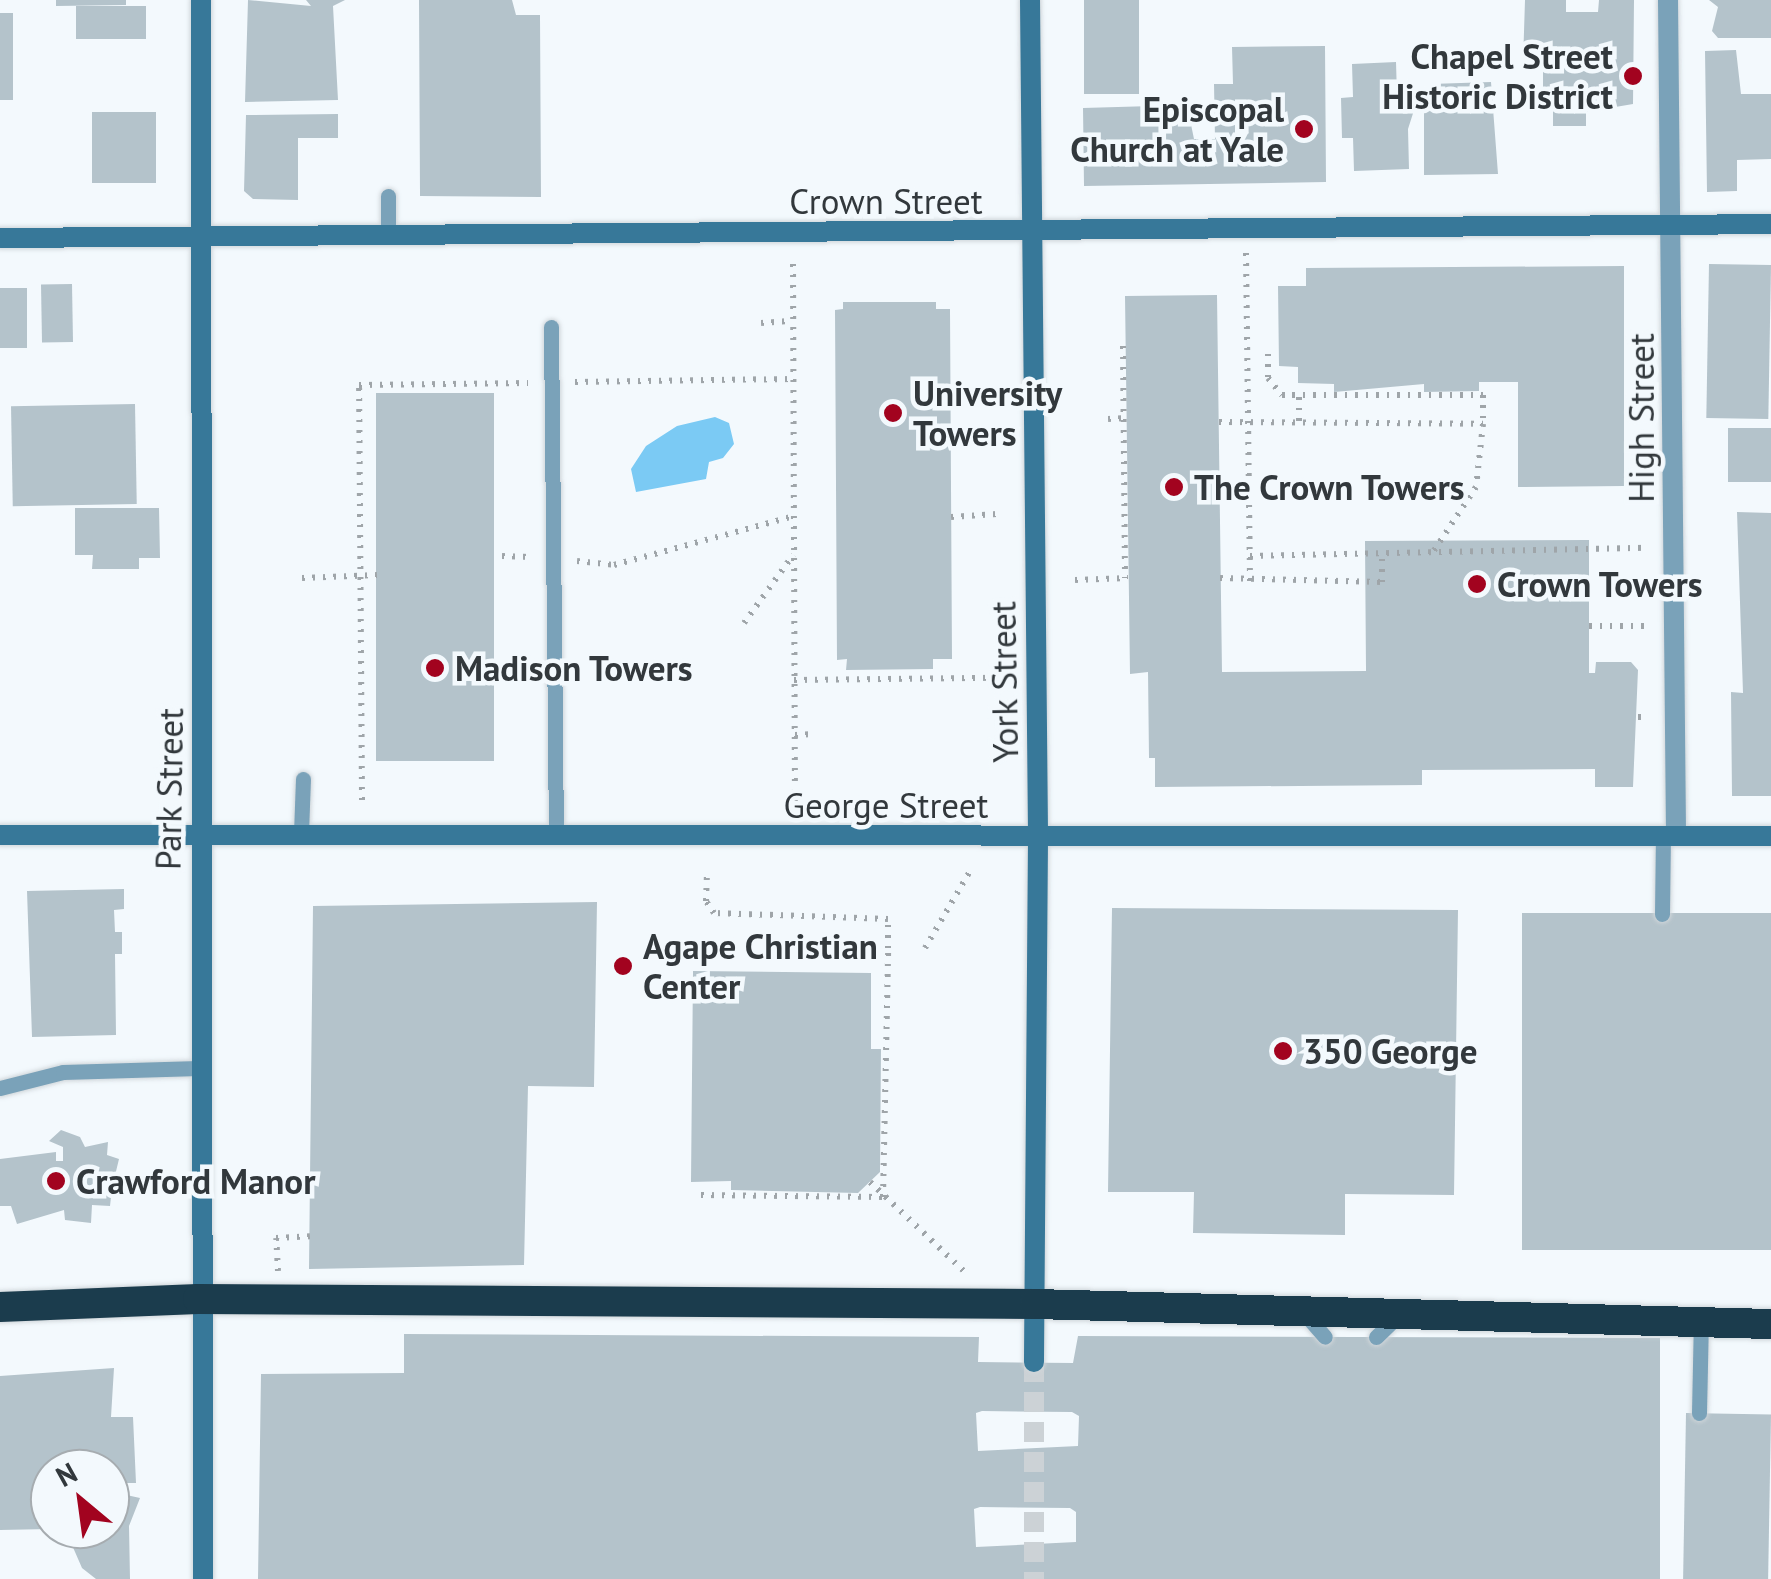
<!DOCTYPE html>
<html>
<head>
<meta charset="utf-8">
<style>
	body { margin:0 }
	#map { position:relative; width:1771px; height:1579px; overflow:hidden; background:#f3f9fd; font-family:"PT Sans",sans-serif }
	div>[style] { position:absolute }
	.water>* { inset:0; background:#7bcaf4 }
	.building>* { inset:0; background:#b4c3cb; transform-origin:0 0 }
	.secondary-tunnel>* { height:20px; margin-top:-10px; transform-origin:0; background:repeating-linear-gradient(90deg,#ccd2d6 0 20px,transparent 0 30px) }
	.path>* { height:6px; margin-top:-3px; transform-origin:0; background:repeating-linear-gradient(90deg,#9fa5a9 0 2.5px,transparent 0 10.5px) }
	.roads { filter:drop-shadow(0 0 2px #d0d6da) drop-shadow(0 0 2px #d0d6da) }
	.lane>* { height:15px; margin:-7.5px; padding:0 7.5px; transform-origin:7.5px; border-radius:7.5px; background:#7aa2b9 }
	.street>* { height:20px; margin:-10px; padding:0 10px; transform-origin:10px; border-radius:10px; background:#7aa2b9 }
	.secondary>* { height:20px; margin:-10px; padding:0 10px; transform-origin:10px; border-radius:10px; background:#377899 }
	.highway>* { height:30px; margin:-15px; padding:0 15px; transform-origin:15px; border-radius:15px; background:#1b3c4d }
	.dots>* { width:28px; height:28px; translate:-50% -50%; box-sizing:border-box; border:5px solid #f3f9fd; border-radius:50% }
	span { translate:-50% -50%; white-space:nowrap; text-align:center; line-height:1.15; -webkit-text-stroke:9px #f3f9fd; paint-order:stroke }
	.poi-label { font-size:35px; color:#32383c; font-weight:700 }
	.right { translate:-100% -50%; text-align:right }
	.left { translate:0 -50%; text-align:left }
	.street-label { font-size:35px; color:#32383c }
	.north { position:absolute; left:30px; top:1449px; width:100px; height:100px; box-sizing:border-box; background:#f3f9fd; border:2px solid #a6acb0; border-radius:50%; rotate:331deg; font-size:28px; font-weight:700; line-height:40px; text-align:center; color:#32383c }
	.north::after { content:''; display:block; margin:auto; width:35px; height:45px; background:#a2031f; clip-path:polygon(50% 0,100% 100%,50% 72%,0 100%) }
</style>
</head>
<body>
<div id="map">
	<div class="water">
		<div style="clip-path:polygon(715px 417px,729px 423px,734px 444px,723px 458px,709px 462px,706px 479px,636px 492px,631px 469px,646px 446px,677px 426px)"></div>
	</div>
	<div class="building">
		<div style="clip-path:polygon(56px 0,126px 0,126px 5px,56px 6px)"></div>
		<div style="clip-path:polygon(248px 0,311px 6px,306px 0,345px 0,333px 6px,338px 100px,245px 102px)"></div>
		<div style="clip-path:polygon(419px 0,512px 0,516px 15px,540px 15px,541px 197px,420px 196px)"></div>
		<div style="left:1084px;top:0;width:55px;height:94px"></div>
		<div style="clip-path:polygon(1525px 0,1566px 0,1566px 12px,1598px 12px,1599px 0,1634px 0,1633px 104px,1586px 112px,1586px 126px,1553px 126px,1553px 103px,1543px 103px,1543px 67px,1606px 65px,1591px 65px,1592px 55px,1563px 54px,1563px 64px,1523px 63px)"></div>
		<div style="clip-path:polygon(1709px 0,1771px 0,1771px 38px,1718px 38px,1712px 31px,1718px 7px)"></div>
		<div style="left:146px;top:6px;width:33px;height:70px;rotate:90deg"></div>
		<div style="left:0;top:13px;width:13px;height:87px"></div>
		<div style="clip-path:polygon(1325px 46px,1326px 182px,1084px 186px,1083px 108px,1187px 105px,1194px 139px,1215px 139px,1214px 84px,1233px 84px,1232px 47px)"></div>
		<div style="clip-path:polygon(1736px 50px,1741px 94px,1771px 94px,1771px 159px,1737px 160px,1737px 191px,1707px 192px,1705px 51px)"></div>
		<div style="clip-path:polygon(1396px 62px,1397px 95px,1416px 104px,1408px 129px,1409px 169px,1354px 171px,1353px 138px,1342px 138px,1341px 98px,1353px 97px,1352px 64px)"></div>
		<div style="clip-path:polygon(1491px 82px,1498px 174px,1424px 175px,1424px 107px,1431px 107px,1431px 84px)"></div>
		<div style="left:156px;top:112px;width:71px;height:64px;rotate:90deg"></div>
		<div style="clip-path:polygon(338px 114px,338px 138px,298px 138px,298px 200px,253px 199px,244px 191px,246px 115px)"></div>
		<div style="left:1709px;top:264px;width:62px;height:154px;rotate:1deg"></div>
		<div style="clip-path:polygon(1624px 266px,1624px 486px,1518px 487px,1518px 382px,1479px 382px,1479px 391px,1424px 392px,1424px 384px,1334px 392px,1334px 384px,1298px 383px,1298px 367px,1279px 366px,1278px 286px,1306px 286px,1306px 268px)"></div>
		<div style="left:72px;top:284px;width:58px;height:31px;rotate:89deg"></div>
		<div style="left:0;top:288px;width:27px;height:60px"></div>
		<div style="clip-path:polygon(1217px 295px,1222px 672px,1366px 671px,1365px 541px,1589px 540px,1589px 673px,1595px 673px,1596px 662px,1631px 662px,1638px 670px,1633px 787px,1595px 787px,1595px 769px,1422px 770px,1422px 785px,1155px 787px,1155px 758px,1149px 758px,1148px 672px,1130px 674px,1125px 296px)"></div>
		<div style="clip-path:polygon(843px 302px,936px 302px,936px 309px,950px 309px,952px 659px,933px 659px,933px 669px,846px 670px,847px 659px,837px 660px,835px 310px,843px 309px)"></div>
		<div style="left:376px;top:393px;width:118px;height:368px"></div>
		<div style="left:135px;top:404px;width:100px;height:124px;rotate:89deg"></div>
		<div style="left:1728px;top:428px;width:43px;height:54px"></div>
		<div style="clip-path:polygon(75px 508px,159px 508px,160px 558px,139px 558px,139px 569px,92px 569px,93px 555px,75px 555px)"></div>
		<div style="clip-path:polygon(1737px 512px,1771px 513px,1771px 796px,1732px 796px,1731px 692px,1743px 693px)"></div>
		<div style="clip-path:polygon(124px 889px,124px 909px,114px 910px,115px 932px,122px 932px,122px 954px,115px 954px,116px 1035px,32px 1037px,27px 891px)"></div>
		<div style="clip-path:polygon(597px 902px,594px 1087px,528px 1086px,524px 1265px,309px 1269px,313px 906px)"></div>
		<div style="clip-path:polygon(1112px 908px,1458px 910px,1454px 1195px,1345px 1194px,1345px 1235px,1193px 1233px,1194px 1192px,1108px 1192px)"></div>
		<div style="left:1522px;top:913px;width:249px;height:337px"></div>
		<div style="clip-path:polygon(693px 971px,871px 973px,871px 1049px,881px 1049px,880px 1172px,858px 1193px,731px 1190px,731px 1181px,691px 1182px)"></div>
		<div style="clip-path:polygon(61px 1130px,80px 1137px,85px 1147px,108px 1142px,107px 1155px,119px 1159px,111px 1192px,102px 1191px,111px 1197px,110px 1206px,92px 1205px,91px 1223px,65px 1220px,64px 1210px,17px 1224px,11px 1206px,0 1206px,0 1159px,56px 1152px,56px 1161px,63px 1161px,63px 1147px,49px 1141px)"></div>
		<div style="clip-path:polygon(evenodd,404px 1334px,979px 1337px,978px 1362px,1073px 1363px,1078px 1336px,1660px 1338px,1660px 1579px,258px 1579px,261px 1374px,404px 1373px,404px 1334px,982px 1411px,1072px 1412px,1079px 1416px,1078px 1446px,978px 1451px,976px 1413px,982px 1411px,404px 1334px,980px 1507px,1070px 1508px,1076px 1512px,1076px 1542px,976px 1547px,974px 1509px,980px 1507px)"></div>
		<div style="clip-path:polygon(114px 1368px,111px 1417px,133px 1417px,136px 1483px,122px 1483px,122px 1494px,140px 1498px,129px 1526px,130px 1579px,96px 1579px,82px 1568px,65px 1529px,110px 1529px,110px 1469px,50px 1469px,50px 1529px,0 1530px,0 1376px)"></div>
		<div style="left:1686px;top:1413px;width:85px;height:166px;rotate:1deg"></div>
	</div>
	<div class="secondary-tunnel">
		<div style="left:1034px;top:1362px;width:217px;rotate:90deg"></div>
	</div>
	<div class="path">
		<div style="left:1246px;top:253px;width:329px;rotate:89.3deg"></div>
		<div style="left:793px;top:264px;width:539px;rotate:89.79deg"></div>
		<div style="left:761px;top:323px;width:31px;rotate:-4deg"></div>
		<div style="left:1123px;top:346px;width:232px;rotate:89.5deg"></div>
		<div style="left:1268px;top:354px;width:24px;rotate:90deg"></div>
		<div style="left:1268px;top:378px;width:22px;rotate:51deg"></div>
		<div style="left:1282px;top:395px;width:201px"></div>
		<div style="left:1483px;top:395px;width:29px;rotate:90deg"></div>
		<div style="left:575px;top:382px;width:218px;rotate:-0.8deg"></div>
		<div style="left:1299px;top:397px;width:28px;rotate:90deg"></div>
		<div style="left:1108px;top:419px;width:18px;rotate:-3deg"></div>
		<div style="left:1219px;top:422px;width:264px;rotate:0.4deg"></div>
		<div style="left:1483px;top:424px;width:63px;rotate:96.3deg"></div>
		<div style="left:1476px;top:487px;width:78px;rotate:123.5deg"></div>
		<div style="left:951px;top:517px;width:46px;rotate:-3.7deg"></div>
		<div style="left:502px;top:556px;width:29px;rotate:2deg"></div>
		<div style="left:1250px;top:556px;width:397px;rotate:-1.2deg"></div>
		<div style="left:577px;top:561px;width:37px;rotate:6deg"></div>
		<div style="left:614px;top:565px;width:187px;rotate:-15.2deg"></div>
		<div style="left:302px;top:578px;width:75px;rotate:-2.3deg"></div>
		<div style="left:1220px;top:578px;width:162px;rotate:1.4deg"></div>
		<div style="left:1382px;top:582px;width:29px;rotate:-90deg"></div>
		<div style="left:1075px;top:580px;width:53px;rotate:-2.2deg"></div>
		<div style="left:744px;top:623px;width:84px;rotate:-54.2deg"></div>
		<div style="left:1589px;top:626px;width:60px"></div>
		<div style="left:794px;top:680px;width:203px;rotate:-0.6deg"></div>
		<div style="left:1638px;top:717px;width:11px"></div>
		<div style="left:795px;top:735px;width:19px;rotate:-3deg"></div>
		<div style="left:362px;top:800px;width:415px;rotate:-90.4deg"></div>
		<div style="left:359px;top:385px;width:169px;rotate:-0.7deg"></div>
		<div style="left:925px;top:948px;width:89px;rotate:-59.7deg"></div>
		<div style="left:870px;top:1182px;width:134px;rotate:43.5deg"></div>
		<div style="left:701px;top:1195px;width:182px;rotate:0.6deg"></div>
		<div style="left:883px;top:1197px;width:249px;rotate:-88.8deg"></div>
		<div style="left:888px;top:948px;width:29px;rotate:-90deg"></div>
		<div style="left:888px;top:919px;width:174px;rotate:-178deg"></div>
		<div style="left:714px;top:913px;width:14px;rotate:-124deg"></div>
		<div style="left:706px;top:901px;width:27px;rotate:-88deg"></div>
		<div style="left:278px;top:1271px;width:33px;rotate:-93deg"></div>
		<div style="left:276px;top:1238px;width:34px;rotate:-3deg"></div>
	</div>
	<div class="roads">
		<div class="lane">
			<div style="left:388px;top:196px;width:41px;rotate:90deg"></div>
			<div style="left:551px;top:327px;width:508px;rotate:89.44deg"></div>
			<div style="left:301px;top:833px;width:54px;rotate:-87.9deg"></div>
			<div style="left:1662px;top:914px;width:78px;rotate:-89.3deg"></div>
			<div style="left:0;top:1088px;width:65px;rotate:-14.3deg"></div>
			<div style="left:63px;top:1072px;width:136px;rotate:-1.7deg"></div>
			<div style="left:1305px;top:1314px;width:30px;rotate:49deg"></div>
			<div style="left:1376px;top:1337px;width:30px;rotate:-44deg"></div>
			<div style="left:1699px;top:1413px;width:92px;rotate:-88.8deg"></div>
		</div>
		<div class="street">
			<div style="left:1668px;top:0;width:836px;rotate:89.45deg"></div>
		</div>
		<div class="secondary">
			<div style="left:201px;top:0;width:1579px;rotate:89.93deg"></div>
			<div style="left:1030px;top:0;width:838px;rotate:89.45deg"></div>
			<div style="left:1038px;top:838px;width:524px;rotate:90.44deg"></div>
			<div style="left:0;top:238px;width:1771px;rotate:-0.45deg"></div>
			<div style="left:0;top:835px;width:1771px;rotate:0.03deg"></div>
		</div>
		<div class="highway">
			<div style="left:0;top:1307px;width:198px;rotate:-2.3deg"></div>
			<div style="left:198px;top:1299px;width:837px;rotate:0.34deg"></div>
			<div style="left:1035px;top:1304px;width:736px;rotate:1.56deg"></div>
		</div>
	</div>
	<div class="dots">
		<div style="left:1633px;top:76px;background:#a2031f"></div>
		<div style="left:1304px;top:129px;background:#a2031f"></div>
		<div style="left:893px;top:413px;background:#a2031f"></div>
		<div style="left:1174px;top:487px;background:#a2031f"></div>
		<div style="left:1477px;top:584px;background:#a2031f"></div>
		<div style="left:435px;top:668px;background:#a2031f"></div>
		<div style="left:623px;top:966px;background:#a2031f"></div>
		<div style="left:1283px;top:1051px;background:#a2031f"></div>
		<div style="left:56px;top:1181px;background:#a2031f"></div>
	</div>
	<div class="poi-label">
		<span class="right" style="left:1613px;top:76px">Chapel Street<br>Historic District</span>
		<span class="right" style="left:1284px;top:129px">Episcopal<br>Church at Yale</span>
		<span class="left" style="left:913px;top:413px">University<br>Towers</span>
		<span class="left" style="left:1194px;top:487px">The Crown Towers</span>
		<span class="left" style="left:1497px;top:584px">Crown Towers</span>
		<span class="left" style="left:455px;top:668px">Madison Towers</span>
		<span class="left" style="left:643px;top:966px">Agape Christian<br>Center</span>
		<span class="left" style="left:1303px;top:1051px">350 George</span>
		<span class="left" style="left:76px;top:1181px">Crawford Manor</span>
	</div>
	<div class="street-label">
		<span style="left:886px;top:201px">Crown Street</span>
		<span style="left:1641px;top:418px;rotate:-90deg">High Street</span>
		<span style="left:1004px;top:682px;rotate:-91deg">York Street</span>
		<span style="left:169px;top:789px;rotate:-89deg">Park Street</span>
		<span style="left:886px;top:805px">George Street</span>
	</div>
	<div class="north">N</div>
</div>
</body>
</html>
